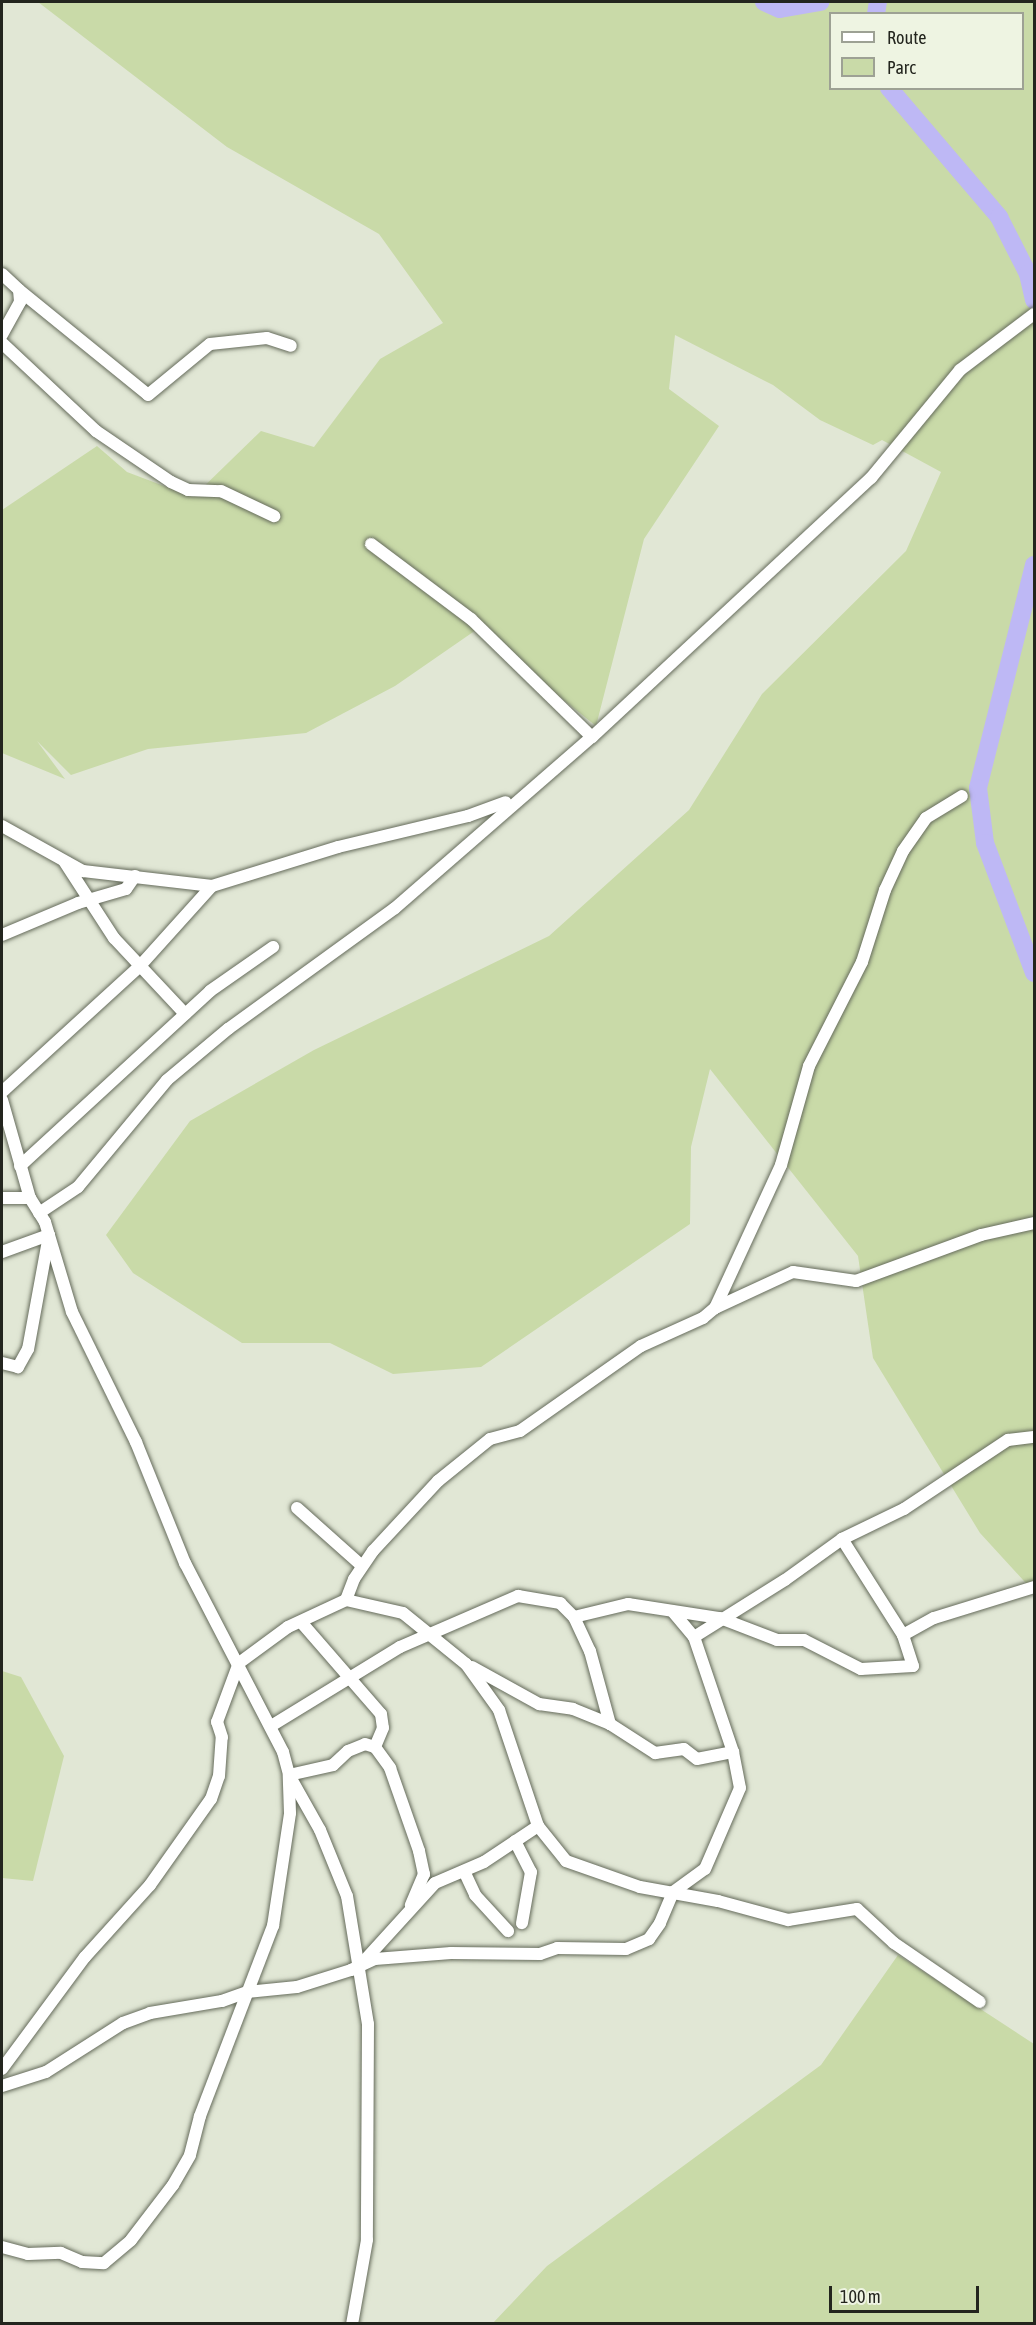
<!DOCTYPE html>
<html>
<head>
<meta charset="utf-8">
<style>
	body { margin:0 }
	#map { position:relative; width:1036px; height:2325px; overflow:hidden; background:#e1e7d5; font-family:"Asap Condensed",sans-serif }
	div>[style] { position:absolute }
	.green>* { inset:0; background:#c9daa8 }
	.river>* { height:18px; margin:-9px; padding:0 9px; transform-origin:9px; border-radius:9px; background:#beb8f5 }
	.roads { filter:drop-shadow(0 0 2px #656b5b) drop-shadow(0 0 2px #656b5b) }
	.minor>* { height:12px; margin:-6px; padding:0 6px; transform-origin:6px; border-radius:6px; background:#fff }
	span { translate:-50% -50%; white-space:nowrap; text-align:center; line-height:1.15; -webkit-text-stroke:6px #eef4e2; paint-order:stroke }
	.frame { position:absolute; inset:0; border:3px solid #23251e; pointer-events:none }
	.legend { position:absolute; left:829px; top:12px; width:195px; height:78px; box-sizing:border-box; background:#eef4e2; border:2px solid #9da194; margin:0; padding:8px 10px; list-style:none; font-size:18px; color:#23251e }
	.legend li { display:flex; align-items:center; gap:12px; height:30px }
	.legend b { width:30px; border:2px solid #9da194 }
	.scale { position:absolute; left:829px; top:2286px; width:150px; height:27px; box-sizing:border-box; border:3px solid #23251e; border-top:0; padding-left:8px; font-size:18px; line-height:21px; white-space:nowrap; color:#23251e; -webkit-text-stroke:4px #eef4e2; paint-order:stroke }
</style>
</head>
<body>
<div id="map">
	<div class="green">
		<div style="clip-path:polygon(evenodd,38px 2px,1034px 2px,1034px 1592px,980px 1533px,873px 1358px,858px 1256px,710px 1069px,691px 1147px,690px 1224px,481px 1367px,393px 1374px,330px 1343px,242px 1343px,133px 1273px,106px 1235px,190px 1121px,314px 1050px,549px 936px,689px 810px,762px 694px,906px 551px,941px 472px,882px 440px,873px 445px,820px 420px,773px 385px,675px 335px,669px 389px,719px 426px,644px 539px,596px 726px,476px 630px,395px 686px,306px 733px,148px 749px,71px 775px,37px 741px,65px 779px,2px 753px,2px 510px,97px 446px,127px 472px,193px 497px,261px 431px,314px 447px,380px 359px,443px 323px,379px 234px,227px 147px,38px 2px,830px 14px,1022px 14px,1022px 88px,830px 88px,830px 14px)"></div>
		<div style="clip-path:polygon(2px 1671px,21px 1677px,64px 1756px,33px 1881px,2px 1878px)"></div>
		<div style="clip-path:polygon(898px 1955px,1034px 2044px,1034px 2323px,493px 2323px,547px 2266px,821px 2065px)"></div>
	</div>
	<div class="river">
		<div style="left:764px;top:2px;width:17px;rotate:24deg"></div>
		<div style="left:780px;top:9px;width:41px;rotate:-9.9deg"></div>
		<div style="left:876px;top:14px;width:12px;rotate:-81deg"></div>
		<div style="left:889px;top:88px;width:170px;rotate:49.5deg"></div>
		<div style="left:999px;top:217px;width:64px;rotate:63deg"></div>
		<div style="left:1028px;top:274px;width:27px;rotate:77deg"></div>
		<div style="left:1034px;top:565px;width:230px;rotate:104.1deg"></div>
		<div style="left:978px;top:788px;width:55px;rotate:82.7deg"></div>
		<div style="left:985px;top:843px;width:139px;rotate:69.3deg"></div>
	</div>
	<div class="roads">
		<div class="minor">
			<div style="left:2px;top:274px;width:23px;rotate:43deg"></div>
			<div style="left:19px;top:290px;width:12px;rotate:85deg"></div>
			<div style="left:20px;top:302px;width:38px;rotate:119deg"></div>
			<div style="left:19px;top:290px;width:166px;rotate:39.1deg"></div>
			<div style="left:148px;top:395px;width:80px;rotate:-39.4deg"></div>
			<div style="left:210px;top:344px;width:57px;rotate:-6deg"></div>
			<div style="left:267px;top:338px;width:25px;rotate:18deg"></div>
			<div style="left:2px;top:343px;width:129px;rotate:43.1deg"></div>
			<div style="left:96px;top:431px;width:91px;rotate:34.2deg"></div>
			<div style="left:171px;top:482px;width:19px;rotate:25deg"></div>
			<div style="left:188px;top:490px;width:33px;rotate:2deg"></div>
			<div style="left:221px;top:491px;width:59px;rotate:25.3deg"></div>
			<div style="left:371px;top:544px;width:125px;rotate:36.9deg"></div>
			<div style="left:471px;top:619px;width:169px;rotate:44.3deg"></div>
			<div style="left:2px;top:826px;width:93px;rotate:29.1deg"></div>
			<div style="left:83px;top:871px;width:130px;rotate:6.6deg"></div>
			<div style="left:212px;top:886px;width:132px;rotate:-17.2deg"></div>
			<div style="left:338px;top:847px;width:134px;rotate:-13.4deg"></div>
			<div style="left:468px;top:816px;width:40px;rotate:-20.2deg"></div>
			<div style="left:64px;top:861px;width:92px;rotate:57deg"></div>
			<div style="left:114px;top:938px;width:104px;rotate:46.9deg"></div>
			<div style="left:2px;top:935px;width:82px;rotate:-22.8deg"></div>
			<div style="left:78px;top:903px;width:50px;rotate:-16.3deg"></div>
			<div style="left:126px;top:889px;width:16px;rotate:-55deg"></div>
			<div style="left:2px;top:1092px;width:185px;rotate:-42.4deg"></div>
			<div style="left:139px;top:967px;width:109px;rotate:-48deg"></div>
			<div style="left:2px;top:1100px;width:102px;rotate:74.1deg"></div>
			<div style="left:30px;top:1198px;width:28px;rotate:58deg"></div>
			<div style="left:45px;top:1222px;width:94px;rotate:73.3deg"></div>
			<div style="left:72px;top:1312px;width:145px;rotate:63.8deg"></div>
			<div style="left:136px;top:1442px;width:131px;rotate:68deg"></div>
			<div style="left:185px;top:1563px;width:213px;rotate:62.6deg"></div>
			<div style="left:283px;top:1752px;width:24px;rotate:75deg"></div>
			<div style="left:289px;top:1775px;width:63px;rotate:60.6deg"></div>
			<div style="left:320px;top:1830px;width:71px;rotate:67.8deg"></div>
			<div style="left:347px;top:1896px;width:130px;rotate:80.7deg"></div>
			<div style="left:368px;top:2024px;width:216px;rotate:90.3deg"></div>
			<div style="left:367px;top:2240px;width:85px;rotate:100.1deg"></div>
			<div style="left:20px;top:1166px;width:258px;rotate:-42.6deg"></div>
			<div style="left:210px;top:991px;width:77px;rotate:-34.9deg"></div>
			<div style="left:2px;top:1198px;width:28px"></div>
			<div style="left:39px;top:1213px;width:47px;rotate:-33.7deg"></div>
			<div style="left:78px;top:1187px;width:139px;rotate:-50.2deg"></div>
			<div style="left:167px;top:1080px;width:80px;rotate:-39.9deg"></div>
			<div style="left:228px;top:1029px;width:206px;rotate:-35.9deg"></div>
			<div style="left:395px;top:908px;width:261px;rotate:-41deg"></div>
			<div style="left:592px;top:737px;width:381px;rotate:-42.9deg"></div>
			<div style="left:871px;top:478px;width:140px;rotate:-50.5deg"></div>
			<div style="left:960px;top:370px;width:93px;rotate:-37.1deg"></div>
			<div style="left:2px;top:1252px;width:50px;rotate:-19.9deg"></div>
			<div style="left:49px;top:1235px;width:116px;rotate:100.4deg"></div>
			<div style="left:28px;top:1349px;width:21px;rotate:119deg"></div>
			<div style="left:18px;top:1367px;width:16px;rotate:-166deg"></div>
			<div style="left:715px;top:1308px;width:86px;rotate:-24.8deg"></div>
			<div style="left:793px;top:1272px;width:64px;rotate:8.1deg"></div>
			<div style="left:856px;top:1281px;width:133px;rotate:-20.2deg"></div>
			<div style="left:981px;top:1235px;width:54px;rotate:-12.8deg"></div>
			<div style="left:297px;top:1508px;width:87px;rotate:41.7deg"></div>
			<div style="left:346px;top:1600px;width:22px;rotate:-69deg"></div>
			<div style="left:354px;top:1579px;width:34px;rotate:-56deg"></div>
			<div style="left:373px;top:1551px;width:96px;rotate:-47.1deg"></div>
			<div style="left:438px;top:1481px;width:67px;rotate:-38.9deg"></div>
			<div style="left:490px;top:1439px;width:31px;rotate:-15deg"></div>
			<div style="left:520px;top:1431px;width:148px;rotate:-35.1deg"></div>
			<div style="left:641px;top:1346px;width:68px;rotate:-24.3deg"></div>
			<div style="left:703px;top:1318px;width:16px;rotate:-40deg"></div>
			<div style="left:715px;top:1308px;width:157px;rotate:-65.2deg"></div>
			<div style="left:781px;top:1165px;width:103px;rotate:-74.2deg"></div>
			<div style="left:809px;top:1066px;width:117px;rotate:-63deg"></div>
			<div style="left:862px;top:962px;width:76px;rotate:-72.3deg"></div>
			<div style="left:885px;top:890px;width:43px;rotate:-65.2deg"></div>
			<div style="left:903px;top:851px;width:40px;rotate:-55.1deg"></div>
			<div style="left:926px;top:818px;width:42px;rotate:-31.4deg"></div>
			<div style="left:574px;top:1617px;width:38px;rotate:65deg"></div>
			<div style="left:590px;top:1651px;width:76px;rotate:74.7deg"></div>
			<div style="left:301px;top:1622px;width:122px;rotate:49deg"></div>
			<div style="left:381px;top:1714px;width:14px;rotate:82deg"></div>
			<div style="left:383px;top:1728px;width:21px;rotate:113deg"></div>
			<div style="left:903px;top:1635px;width:35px;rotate:-29deg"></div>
			<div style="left:934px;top:1618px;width:105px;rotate:-17.2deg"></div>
			<div style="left:694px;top:1637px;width:107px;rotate:-32.1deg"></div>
			<div style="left:785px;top:1580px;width:70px;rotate:-35.7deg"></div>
			<div style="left:842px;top:1539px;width:69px;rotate:-25.8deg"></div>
			<div style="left:904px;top:1509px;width:125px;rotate:-33.6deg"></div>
			<div style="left:1008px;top:1440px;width:26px;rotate:-7deg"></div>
			<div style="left:472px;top:1667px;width:77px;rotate:28.9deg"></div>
			<div style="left:539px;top:1704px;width:34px;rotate:8deg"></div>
			<div style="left:573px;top:1709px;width:40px;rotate:22deg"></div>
			<div style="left:610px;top:1724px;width:54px;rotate:32.8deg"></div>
			<div style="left:655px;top:1753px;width:29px;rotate:-8deg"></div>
			<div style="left:684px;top:1749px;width:16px;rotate:38deg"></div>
			<div style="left:697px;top:1759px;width:37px;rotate:-11deg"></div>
			<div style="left:271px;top:1726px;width:151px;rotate:-31.5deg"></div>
			<div style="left:400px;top:1647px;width:129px;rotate:-23.4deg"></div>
			<div style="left:518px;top:1596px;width:43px;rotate:9.5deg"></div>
			<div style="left:560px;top:1603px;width:20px;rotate:45deg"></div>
			<div style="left:574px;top:1617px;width:56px;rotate:-13.5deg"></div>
			<div style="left:628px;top:1604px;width:93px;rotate:8.7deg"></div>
			<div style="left:720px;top:1618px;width:61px;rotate:21.1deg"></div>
			<div style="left:777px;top:1640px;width:27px"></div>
			<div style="left:804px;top:1640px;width:64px;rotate:27deg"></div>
			<div style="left:861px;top:1669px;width:52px;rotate:-3.3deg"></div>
			<div style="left:913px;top:1666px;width:33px;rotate:-108deg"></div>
			<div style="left:903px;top:1635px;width:114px;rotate:-122.4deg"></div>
			<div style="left:515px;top:1841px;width:35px;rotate:63deg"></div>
			<div style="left:531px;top:1872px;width:52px;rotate:100deg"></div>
			<div style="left:464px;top:1871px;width:26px;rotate:65deg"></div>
			<div style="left:475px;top:1895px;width:49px;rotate:47.5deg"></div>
			<div style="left:364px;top:1961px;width:105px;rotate:-47.7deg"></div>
			<div style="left:435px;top:1883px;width:53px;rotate:-23.2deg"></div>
			<div style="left:484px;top:1862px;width:65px;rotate:-33.7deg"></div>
			<div style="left:2px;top:2069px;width:139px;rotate:-53.5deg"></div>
			<div style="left:85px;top:1957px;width:97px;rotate:-47.9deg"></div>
			<div style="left:150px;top:1885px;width:105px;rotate:-54.7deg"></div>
			<div style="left:211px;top:1799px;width:24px;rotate:-71deg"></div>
			<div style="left:219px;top:1776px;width:39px;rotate:-86deg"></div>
			<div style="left:222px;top:1737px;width:16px;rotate:-108deg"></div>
			<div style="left:217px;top:1722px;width:63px;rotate:-69.6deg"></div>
			<div style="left:239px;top:1663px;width:61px;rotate:-36.3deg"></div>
			<div style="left:288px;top:1627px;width:64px;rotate:-25deg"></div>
			<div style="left:346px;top:1600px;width:58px;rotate:12.8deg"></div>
			<div style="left:403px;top:1613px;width:81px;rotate:39deg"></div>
			<div style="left:466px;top:1664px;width:57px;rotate:54.3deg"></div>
			<div style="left:499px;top:1710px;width:122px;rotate:71.4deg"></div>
			<div style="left:538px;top:1826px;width:45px;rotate:51.3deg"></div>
			<div style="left:566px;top:1861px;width:78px;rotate:19.4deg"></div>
			<div style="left:640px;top:1887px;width:79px;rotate:10.2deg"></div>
			<div style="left:718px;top:1901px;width:73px;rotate:15.2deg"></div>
			<div style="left:788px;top:1920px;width:70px;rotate:-9.1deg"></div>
			<div style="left:857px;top:1909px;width:50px;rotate:42.6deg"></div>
			<div style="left:894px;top:1943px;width:104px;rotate:34.5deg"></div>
			<div style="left:2px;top:2086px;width:46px;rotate:-17.7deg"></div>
			<div style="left:46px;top:2072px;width:91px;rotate:-32.5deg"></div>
			<div style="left:123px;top:2023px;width:29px;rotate:-20deg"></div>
			<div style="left:150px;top:2013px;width:73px;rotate:-9.5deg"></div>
			<div style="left:222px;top:2001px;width:27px;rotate:-20deg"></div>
			<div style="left:247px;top:1992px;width:50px;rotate:-5.7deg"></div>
			<div style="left:297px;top:1987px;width:57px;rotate:-17.5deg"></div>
			<div style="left:351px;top:1970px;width:26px;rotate:-25deg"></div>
			<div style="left:375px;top:1959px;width:76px;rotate:-4.5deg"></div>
			<div style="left:451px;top:1953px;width:89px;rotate:0.6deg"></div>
			<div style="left:540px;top:1954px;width:18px;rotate:-19deg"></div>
			<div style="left:557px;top:1948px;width:69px;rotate:0.8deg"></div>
			<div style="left:626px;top:1949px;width:25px;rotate:-23deg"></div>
			<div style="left:649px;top:1939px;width:19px;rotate:-55deg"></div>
			<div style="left:660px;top:1923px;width:34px;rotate:-67deg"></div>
			<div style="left:673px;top:1892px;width:39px;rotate:-36deg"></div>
			<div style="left:705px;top:1869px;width:88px;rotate:-66.6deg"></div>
			<div style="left:740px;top:1788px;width:37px;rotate:-101deg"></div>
			<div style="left:733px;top:1752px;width:121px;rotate:-108.7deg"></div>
			<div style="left:694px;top:1637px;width:34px;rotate:-130deg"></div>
			<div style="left:2px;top:2247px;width:27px;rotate:15deg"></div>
			<div style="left:28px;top:2254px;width:33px;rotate:-2deg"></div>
			<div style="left:61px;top:2253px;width:23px;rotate:23deg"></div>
			<div style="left:82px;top:2262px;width:22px;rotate:3deg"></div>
			<div style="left:104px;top:2263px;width:35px;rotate:-40deg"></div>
			<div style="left:131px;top:2240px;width:69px;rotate:-52.6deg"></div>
			<div style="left:173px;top:2185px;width:34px;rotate:-60deg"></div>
			<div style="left:190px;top:2155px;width:40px;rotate:-75.6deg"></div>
			<div style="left:200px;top:2116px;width:204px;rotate:-69deg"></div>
			<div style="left:273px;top:1926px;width:114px;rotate:-81.4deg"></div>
			<div style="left:290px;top:1813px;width:38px;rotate:-92deg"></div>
			<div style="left:289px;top:1775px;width:45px;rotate:-12.8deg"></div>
			<div style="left:333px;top:1765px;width:21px;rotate:-43deg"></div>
			<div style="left:348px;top:1751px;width:18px;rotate:-22deg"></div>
			<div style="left:365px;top:1744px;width:10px;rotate:17deg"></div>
			<div style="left:375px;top:1747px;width:26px;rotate:54deg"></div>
			<div style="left:390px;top:1768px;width:88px;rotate:70.7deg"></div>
			<div style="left:419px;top:1851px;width:24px;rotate:78deg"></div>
			<div style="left:424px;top:1874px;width:34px;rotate:113deg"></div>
		</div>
	</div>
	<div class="frame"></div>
	<ul class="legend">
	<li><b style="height:8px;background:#fff"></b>Route</li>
	<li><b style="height:16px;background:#c9daa8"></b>Parc</li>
	</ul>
	<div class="scale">100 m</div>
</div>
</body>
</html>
